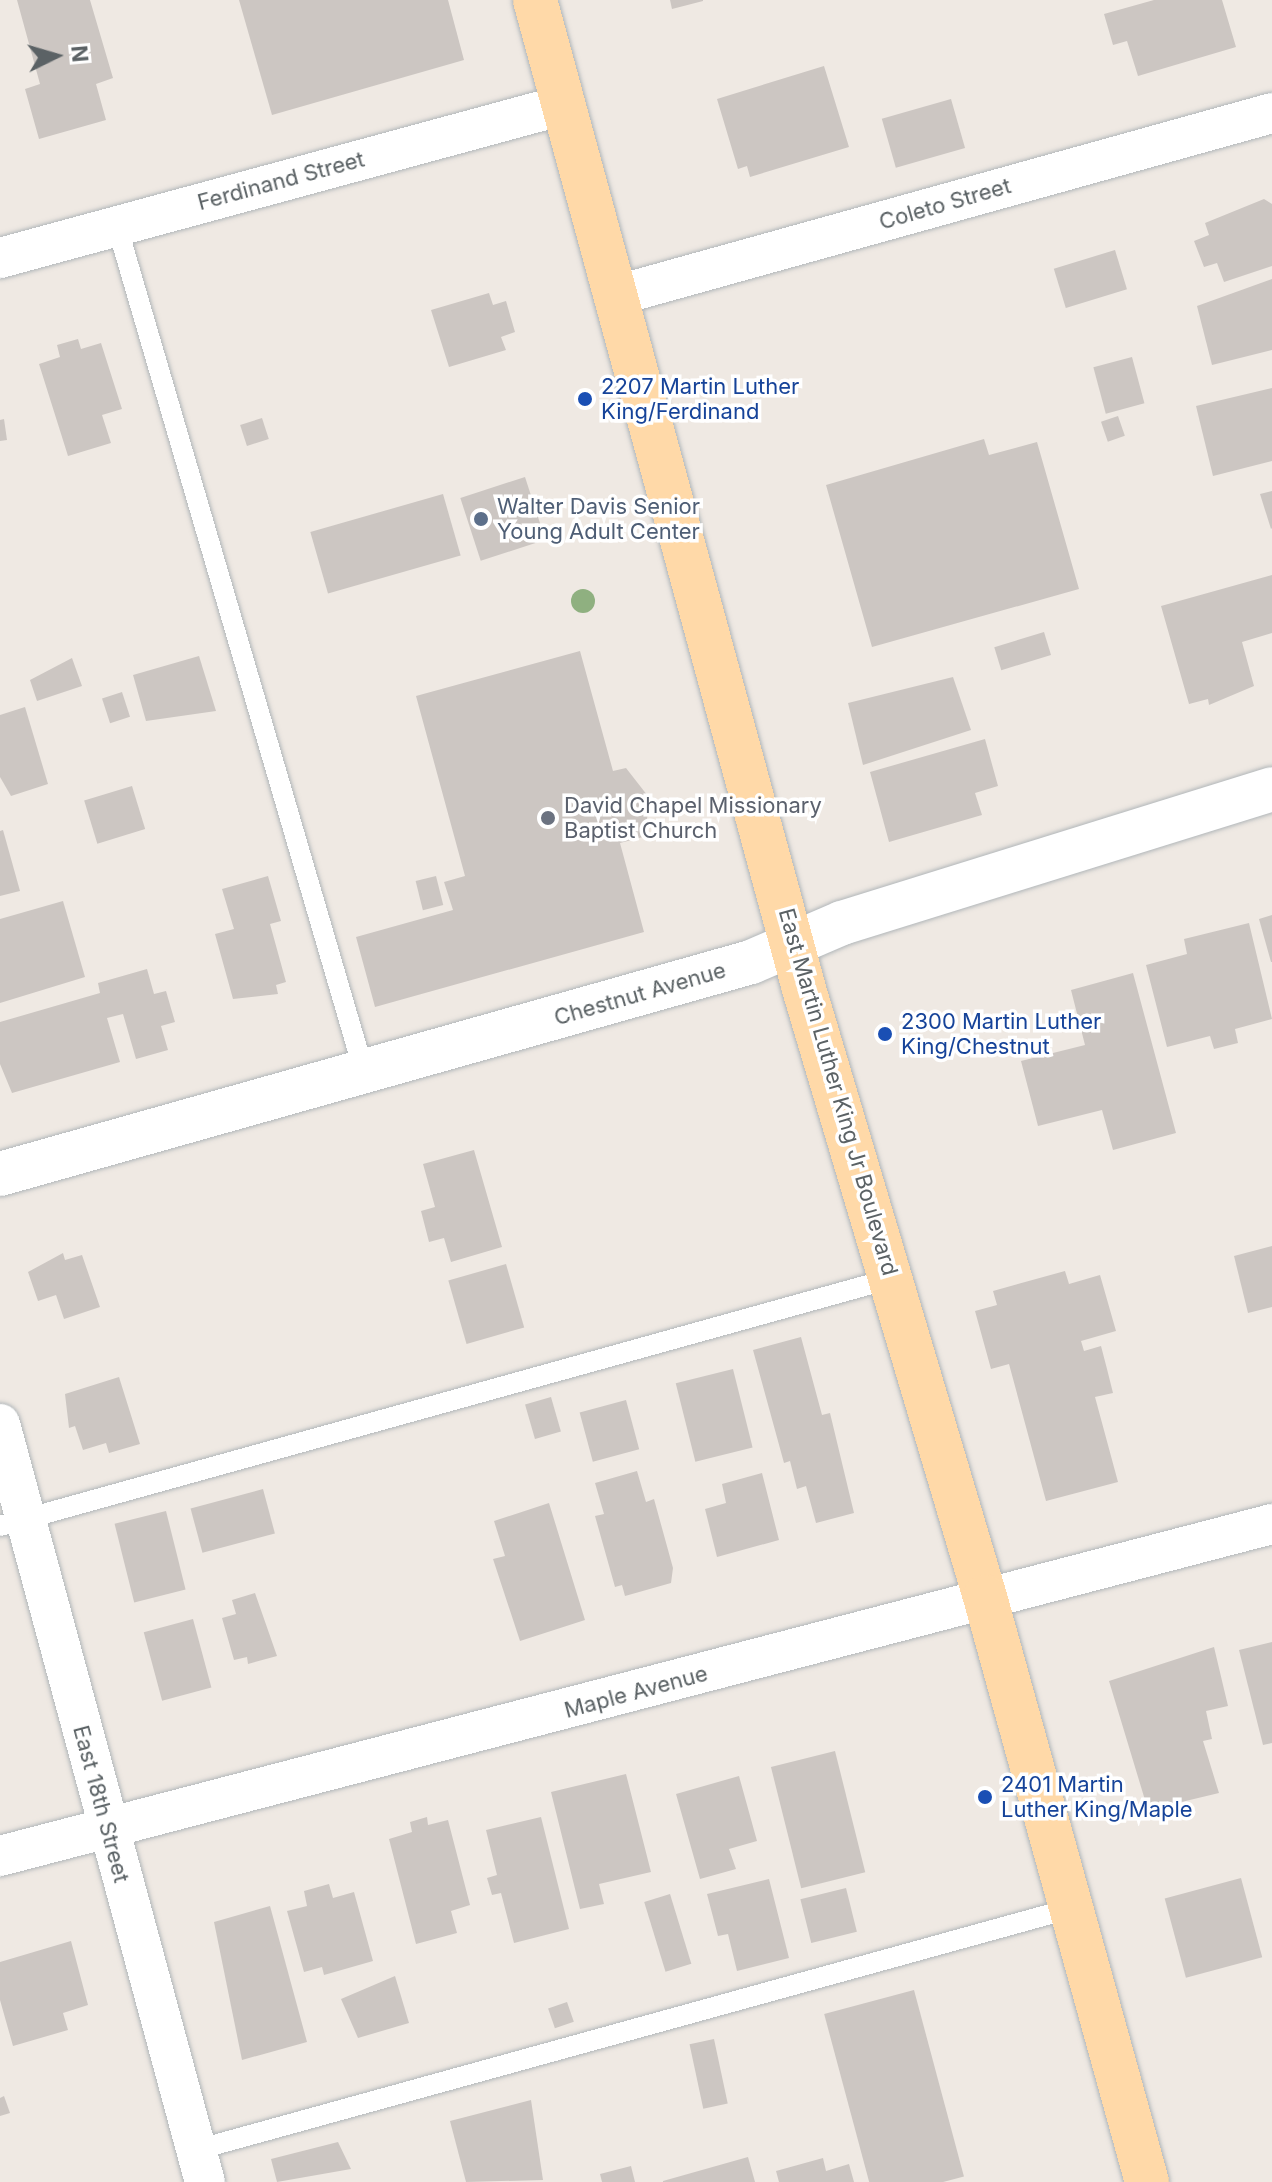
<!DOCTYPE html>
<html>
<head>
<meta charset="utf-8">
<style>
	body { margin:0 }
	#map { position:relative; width:1272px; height:2182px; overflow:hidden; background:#efe9e3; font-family:Inter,sans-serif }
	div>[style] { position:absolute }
	.building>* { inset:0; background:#ccc6c2; transform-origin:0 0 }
	.roads { filter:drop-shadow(0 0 2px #b1b6b9) drop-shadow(0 0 2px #b1b6b9) }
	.lane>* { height:20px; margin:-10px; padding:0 10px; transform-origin:10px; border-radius:10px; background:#fff }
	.street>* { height:40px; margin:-20px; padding:0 20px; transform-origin:20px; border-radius:20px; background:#fff }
	.secondary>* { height:44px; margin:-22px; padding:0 22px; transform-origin:22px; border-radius:22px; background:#fff }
	.primary>* { height:44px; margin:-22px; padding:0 22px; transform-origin:22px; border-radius:22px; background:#ffd9a8 }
	.trees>* { width:24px; height:24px; margin:-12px; border-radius:50%; background:#8fb080 }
	.dots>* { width:22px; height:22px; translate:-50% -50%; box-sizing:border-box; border:4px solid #fff; border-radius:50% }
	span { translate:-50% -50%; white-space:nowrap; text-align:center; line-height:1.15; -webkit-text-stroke:7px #fff; paint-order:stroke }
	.street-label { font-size:22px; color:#5b6265 }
	.transit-label { font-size:22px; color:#164399 }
	.left { translate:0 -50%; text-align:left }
	.service-label { font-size:22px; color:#4e5e75 }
	.worship-label { font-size:22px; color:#5b616d }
	.north { position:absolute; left:16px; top:16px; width:80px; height:80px; -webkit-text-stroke:6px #fff; paint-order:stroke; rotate:85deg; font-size:22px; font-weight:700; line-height:32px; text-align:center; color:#5b6265 }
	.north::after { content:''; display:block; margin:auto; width:28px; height:36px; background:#5b6265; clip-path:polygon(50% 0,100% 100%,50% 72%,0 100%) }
</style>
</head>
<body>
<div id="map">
	<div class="building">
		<div style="clip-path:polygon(17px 0,90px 0,113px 78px,96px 84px,106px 120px,39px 139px,25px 89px,40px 84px)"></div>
		<div style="clip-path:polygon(239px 0,448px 0,464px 60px,272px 115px)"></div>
		<div style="clip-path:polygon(670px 0,703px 0,703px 1px,672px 9px)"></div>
		<div style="clip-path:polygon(1154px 0,1222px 0,1236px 47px,1138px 76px,1127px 41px,1113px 45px,1104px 14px)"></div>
		<div style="clip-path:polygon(824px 66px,849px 147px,750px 177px,747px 166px,738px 169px,717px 99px)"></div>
		<div style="left:951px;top:99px;width:51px;height:72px;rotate:74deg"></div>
		<div style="clip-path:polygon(1264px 199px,1272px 204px,1272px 266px,1224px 282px,1217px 263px,1204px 267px,1194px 241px,1209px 235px,1205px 223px)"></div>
		<div style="left:1115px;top:250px;width:41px;height:64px;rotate:73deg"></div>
		<div style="clip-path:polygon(1272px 279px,1272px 350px,1212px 365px,1197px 306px)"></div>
		<div style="clip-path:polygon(489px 293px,493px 305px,506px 301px,515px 332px,501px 337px,506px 350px,449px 367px,431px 310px)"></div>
		<div style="clip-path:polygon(78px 339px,81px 349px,101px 343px,122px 409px,102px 415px,111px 443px,68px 456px,39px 364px,60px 357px,57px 345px)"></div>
		<div style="left:1132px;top:357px;width:48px;height:40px;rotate:75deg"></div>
		<div style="clip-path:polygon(1272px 388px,1272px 461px,1213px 476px,1196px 406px)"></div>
		<div style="left:1118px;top:416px;width:21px;height:18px;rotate:71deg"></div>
		<div style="left:262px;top:418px;width:22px;height:23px;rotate:72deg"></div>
		<div style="clip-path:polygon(4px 419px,7px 440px,0 441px,0 420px)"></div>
		<div style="clip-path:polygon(984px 439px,989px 455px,1037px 442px,1079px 589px,872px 647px,826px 485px)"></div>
		<div style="left:525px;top:477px;width:66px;height:68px;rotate:72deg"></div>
		<div style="clip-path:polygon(1272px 491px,1272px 528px,1271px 529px,1260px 494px)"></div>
		<div style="left:443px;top:494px;width:64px;height:138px;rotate:74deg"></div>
		<div style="clip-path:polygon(1272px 575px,1272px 633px,1242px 642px,1254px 686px,1209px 705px,1208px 699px,1189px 704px,1161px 606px)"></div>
		<div style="left:1044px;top:632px;width:24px;height:52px;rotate:73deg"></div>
		<div style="clip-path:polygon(580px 651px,613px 771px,626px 768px,651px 800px,643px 837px,620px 843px,644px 932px,375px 1007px,356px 937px,453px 910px,444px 882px,465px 876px,416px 696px)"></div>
		<div style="clip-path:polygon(199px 656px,216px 711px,146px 721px,133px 675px)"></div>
		<div style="clip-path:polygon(72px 658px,82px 686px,37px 701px,30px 680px)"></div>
		<div style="clip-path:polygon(953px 677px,971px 730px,863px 765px,848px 703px)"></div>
		<div style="left:122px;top:692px;width:26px;height:21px;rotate:72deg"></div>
		<div style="clip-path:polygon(25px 707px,48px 784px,11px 796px,0 777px,0 715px)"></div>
		<div style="clip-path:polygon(985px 739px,998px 786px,975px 793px,982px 815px,889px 842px,870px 772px)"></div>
		<div style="left:132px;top:786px;width:45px;height:50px;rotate:73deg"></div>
		<div style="clip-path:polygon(3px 830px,20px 891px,0 896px,0 831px)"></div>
		<div style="clip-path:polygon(268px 876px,281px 921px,270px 924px,286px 982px,276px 985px,278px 994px,233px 999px,215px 934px,234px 929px,222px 889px)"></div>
		<div style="left:436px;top:876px;width:30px;height:21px;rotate:76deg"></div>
		<div style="clip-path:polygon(63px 901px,85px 977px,0 1003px,0 919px)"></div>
		<div style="clip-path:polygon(1272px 915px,1272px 962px,1271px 962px,1259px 919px)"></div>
		<div style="clip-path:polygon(1249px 923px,1272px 1019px,1235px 1029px,1238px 1043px,1214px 1049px,1210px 1036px,1167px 1047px,1146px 965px,1187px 954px,1184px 939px)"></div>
		<div style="clip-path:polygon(147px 969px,154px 994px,166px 991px,175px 1022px,161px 1026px,168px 1050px,136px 1059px,123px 1014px,107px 1018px,120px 1062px,12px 1093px,0 1064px,0 1022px,100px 993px,98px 983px)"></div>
		<div style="clip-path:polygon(1133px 973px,1176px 1133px,1113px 1150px,1102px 1110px,1038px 1126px,1021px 1061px,1085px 1045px,1071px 990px)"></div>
		<div style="clip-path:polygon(474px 1150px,502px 1247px,451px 1262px,444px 1238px,429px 1242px,421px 1211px,435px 1207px,423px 1164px)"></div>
		<div style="clip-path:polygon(1272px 1246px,1272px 1307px,1248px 1313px,1234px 1256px)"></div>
		<div style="clip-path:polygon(63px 1253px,65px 1260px,82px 1255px,100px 1307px,64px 1319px,56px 1295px,38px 1301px,28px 1272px)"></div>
		<div style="left:506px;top:1264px;width:66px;height:60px;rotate:74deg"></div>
		<div style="clip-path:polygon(1065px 1271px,1069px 1284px,1100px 1275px,1116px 1331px,1081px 1341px,1084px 1351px,1101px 1346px,1107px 1369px,1113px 1393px,1095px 1397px,1118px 1482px,1046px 1501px,1009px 1364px,991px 1369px,975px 1311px,997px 1305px,993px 1291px)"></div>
		<div style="clip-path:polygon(801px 1337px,822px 1415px,830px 1413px,854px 1513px,816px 1523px,806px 1486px,797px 1489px,790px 1461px,784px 1463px,753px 1350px)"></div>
		<div style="left:733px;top:1369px;width:81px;height:59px;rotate:76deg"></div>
		<div style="clip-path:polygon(119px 1377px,140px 1444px,109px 1453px,106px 1443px,83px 1450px,75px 1426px,69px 1428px,65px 1394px)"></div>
		<div style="left:551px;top:1397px;width:36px;height:27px;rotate:74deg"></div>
		<div style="left:626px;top:1400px;width:51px;height:48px;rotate:75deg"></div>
		<div style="clip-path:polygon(637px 1471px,646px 1502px,654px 1499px,673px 1568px,671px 1583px,625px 1596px,622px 1585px,615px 1587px,595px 1516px,604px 1514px,595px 1483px)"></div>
		<div style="clip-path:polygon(762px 1473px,779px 1540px,717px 1557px,705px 1509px,726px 1503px,722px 1484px)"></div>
		<div style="left:263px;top:1489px;width:46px;height:75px;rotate:75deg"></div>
		<div style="clip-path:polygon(549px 1503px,585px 1620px,520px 1641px,493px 1559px,505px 1556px,494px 1521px)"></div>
		<div style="left:166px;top:1511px;width:81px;height:53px;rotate:76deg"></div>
		<div style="clip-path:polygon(255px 1593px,277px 1656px,248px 1664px,247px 1657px,234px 1660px,222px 1618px,236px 1614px,232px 1600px)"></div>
		<div style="left:193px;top:1619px;width:71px;height:51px;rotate:75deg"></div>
		<div style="clip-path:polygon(1272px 1642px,1272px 1743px,1263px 1745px,1239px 1650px)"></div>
		<div style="clip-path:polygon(1214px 1647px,1228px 1706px,1206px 1711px,1212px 1739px,1203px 1741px,1219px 1793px,1148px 1810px,1109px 1681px)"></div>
		<div style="left:835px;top:1751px;width:125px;height:66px;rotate:76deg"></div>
		<div style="clip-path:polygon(626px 1774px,651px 1872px,599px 1884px,604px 1904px,580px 1909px,551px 1792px)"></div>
		<div style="clip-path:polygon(739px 1776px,757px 1841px,729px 1849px,736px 1869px,700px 1879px,676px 1794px)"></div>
		<div style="clip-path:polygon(427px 1817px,428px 1825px,448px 1820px,470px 1905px,451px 1911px,457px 1933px,416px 1944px,389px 1839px,412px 1832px,410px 1822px)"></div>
		<div style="clip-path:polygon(541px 1817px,569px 1929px,514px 1943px,501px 1893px,492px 1895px,487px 1878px,497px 1875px,486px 1830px)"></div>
		<div style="left:1241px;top:1878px;width:82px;height:79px;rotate:75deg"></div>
		<div style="clip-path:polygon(769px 1879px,789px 1958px,737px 1971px,728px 1934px,718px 1936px,707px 1894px)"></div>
		<div style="clip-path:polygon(329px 1884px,333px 1898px,354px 1892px,373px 1961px,324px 1975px,322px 1967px,304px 1972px,287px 1911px,307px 1906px,304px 1891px)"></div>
		<div style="left:846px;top:1888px;width:45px;height:47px;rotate:76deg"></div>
		<div style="left:670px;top:1894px;width:73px;height:27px;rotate:73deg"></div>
		<div style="clip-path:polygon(270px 1906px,307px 2042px,242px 2060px,214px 1922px)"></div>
		<div style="clip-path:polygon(71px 1941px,88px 2005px,63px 2013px,68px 2030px,13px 2046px,0 2000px,0 1962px)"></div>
		<div style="clip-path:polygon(395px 1976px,409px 2023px,358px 2038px,341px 1999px)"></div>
		<div style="left:914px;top:1990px;width:193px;height:93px;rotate:75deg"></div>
		<div style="left:567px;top:2002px;width:21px;height:20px;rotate:71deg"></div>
		<div style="left:714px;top:2039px;width:66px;height:25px;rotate:78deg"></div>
		<div style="clip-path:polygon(4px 2096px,10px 2113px,0 2116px,0 2098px)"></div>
		<div style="clip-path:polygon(531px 2100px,543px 2180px,466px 2182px,450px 2121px)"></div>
		<div style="clip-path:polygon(338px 2142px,351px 2169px,277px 2182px,271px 2159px)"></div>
		<div style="clip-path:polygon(748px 2157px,755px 2182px,663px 2182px,663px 2181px)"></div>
		<div style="clip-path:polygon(823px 2158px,826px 2171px,849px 2164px,854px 2182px,779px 2182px,776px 2171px)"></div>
		<div style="clip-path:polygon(631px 2166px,635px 2182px,602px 2182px,600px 2174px)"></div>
	</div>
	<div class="roads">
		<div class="lane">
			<div style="left:117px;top:226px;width:881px;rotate:73.72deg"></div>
			<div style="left:0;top:1526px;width:927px;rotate:-15.52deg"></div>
			<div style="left:196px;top:2150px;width:909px;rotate:-15.44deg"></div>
		</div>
		<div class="street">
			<div style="left:0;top:258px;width:583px;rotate:-15.2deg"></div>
			<div style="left:618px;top:295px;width:679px;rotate:-15.55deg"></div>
			<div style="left:0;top:1424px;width:785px;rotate:74.87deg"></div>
			<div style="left:0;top:1856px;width:1315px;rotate:-14.63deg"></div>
		</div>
		<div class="secondary">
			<div style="left:0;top:1174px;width:780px;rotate:-15.76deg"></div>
			<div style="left:751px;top:962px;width:99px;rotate:-23.2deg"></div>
			<div style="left:842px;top:923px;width:450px;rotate:-17.3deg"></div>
		</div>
		<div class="primary">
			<div style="left:535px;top:0;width:1025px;rotate:74.78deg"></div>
			<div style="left:804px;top:989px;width:634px;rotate:73.42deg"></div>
			<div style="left:985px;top:1597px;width:607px;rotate:74.52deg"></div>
		</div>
	</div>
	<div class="trees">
		<div style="left:583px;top:601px"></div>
	</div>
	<div class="dots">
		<div style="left:585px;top:399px;background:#1a4fb4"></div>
		<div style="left:481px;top:519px;background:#5c6f8a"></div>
		<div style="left:548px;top:818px;background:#6b7280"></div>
		<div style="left:885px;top:1034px;background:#1a4fb4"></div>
		<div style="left:985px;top:1797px;background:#1a4fb4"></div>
	</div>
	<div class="street-label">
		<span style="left:281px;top:181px;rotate:-15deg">Ferdinand Street</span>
		<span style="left:945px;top:204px;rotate:-16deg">Coleto Street</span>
		<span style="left:640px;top:994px;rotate:-16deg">Chestnut Avenue</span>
		<span style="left:838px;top:1092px;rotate:74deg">East Martin Luther King Jr Boulevard</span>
		<span style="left:636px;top:1692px;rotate:-15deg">Maple Avenue</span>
		<span style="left:101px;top:1804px;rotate:75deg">East 18th Street</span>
	</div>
	<div class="transit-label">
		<span class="left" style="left:601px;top:399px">2207 Martin Luther<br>King/Ferdinand</span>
		<span class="left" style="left:901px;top:1034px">2300 Martin Luther<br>King/Chestnut</span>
		<span class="left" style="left:1001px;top:1797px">2401 Martin<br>Luther King/Maple</span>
	</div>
	<div class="service-label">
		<span class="left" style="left:497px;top:519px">Walter Davis Senior<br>Young Adult Center</span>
	</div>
	<div class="worship-label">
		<span class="left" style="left:564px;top:818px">David Chapel Missionary<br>Baptist Church</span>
	</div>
	<div class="north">N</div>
</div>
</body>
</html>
